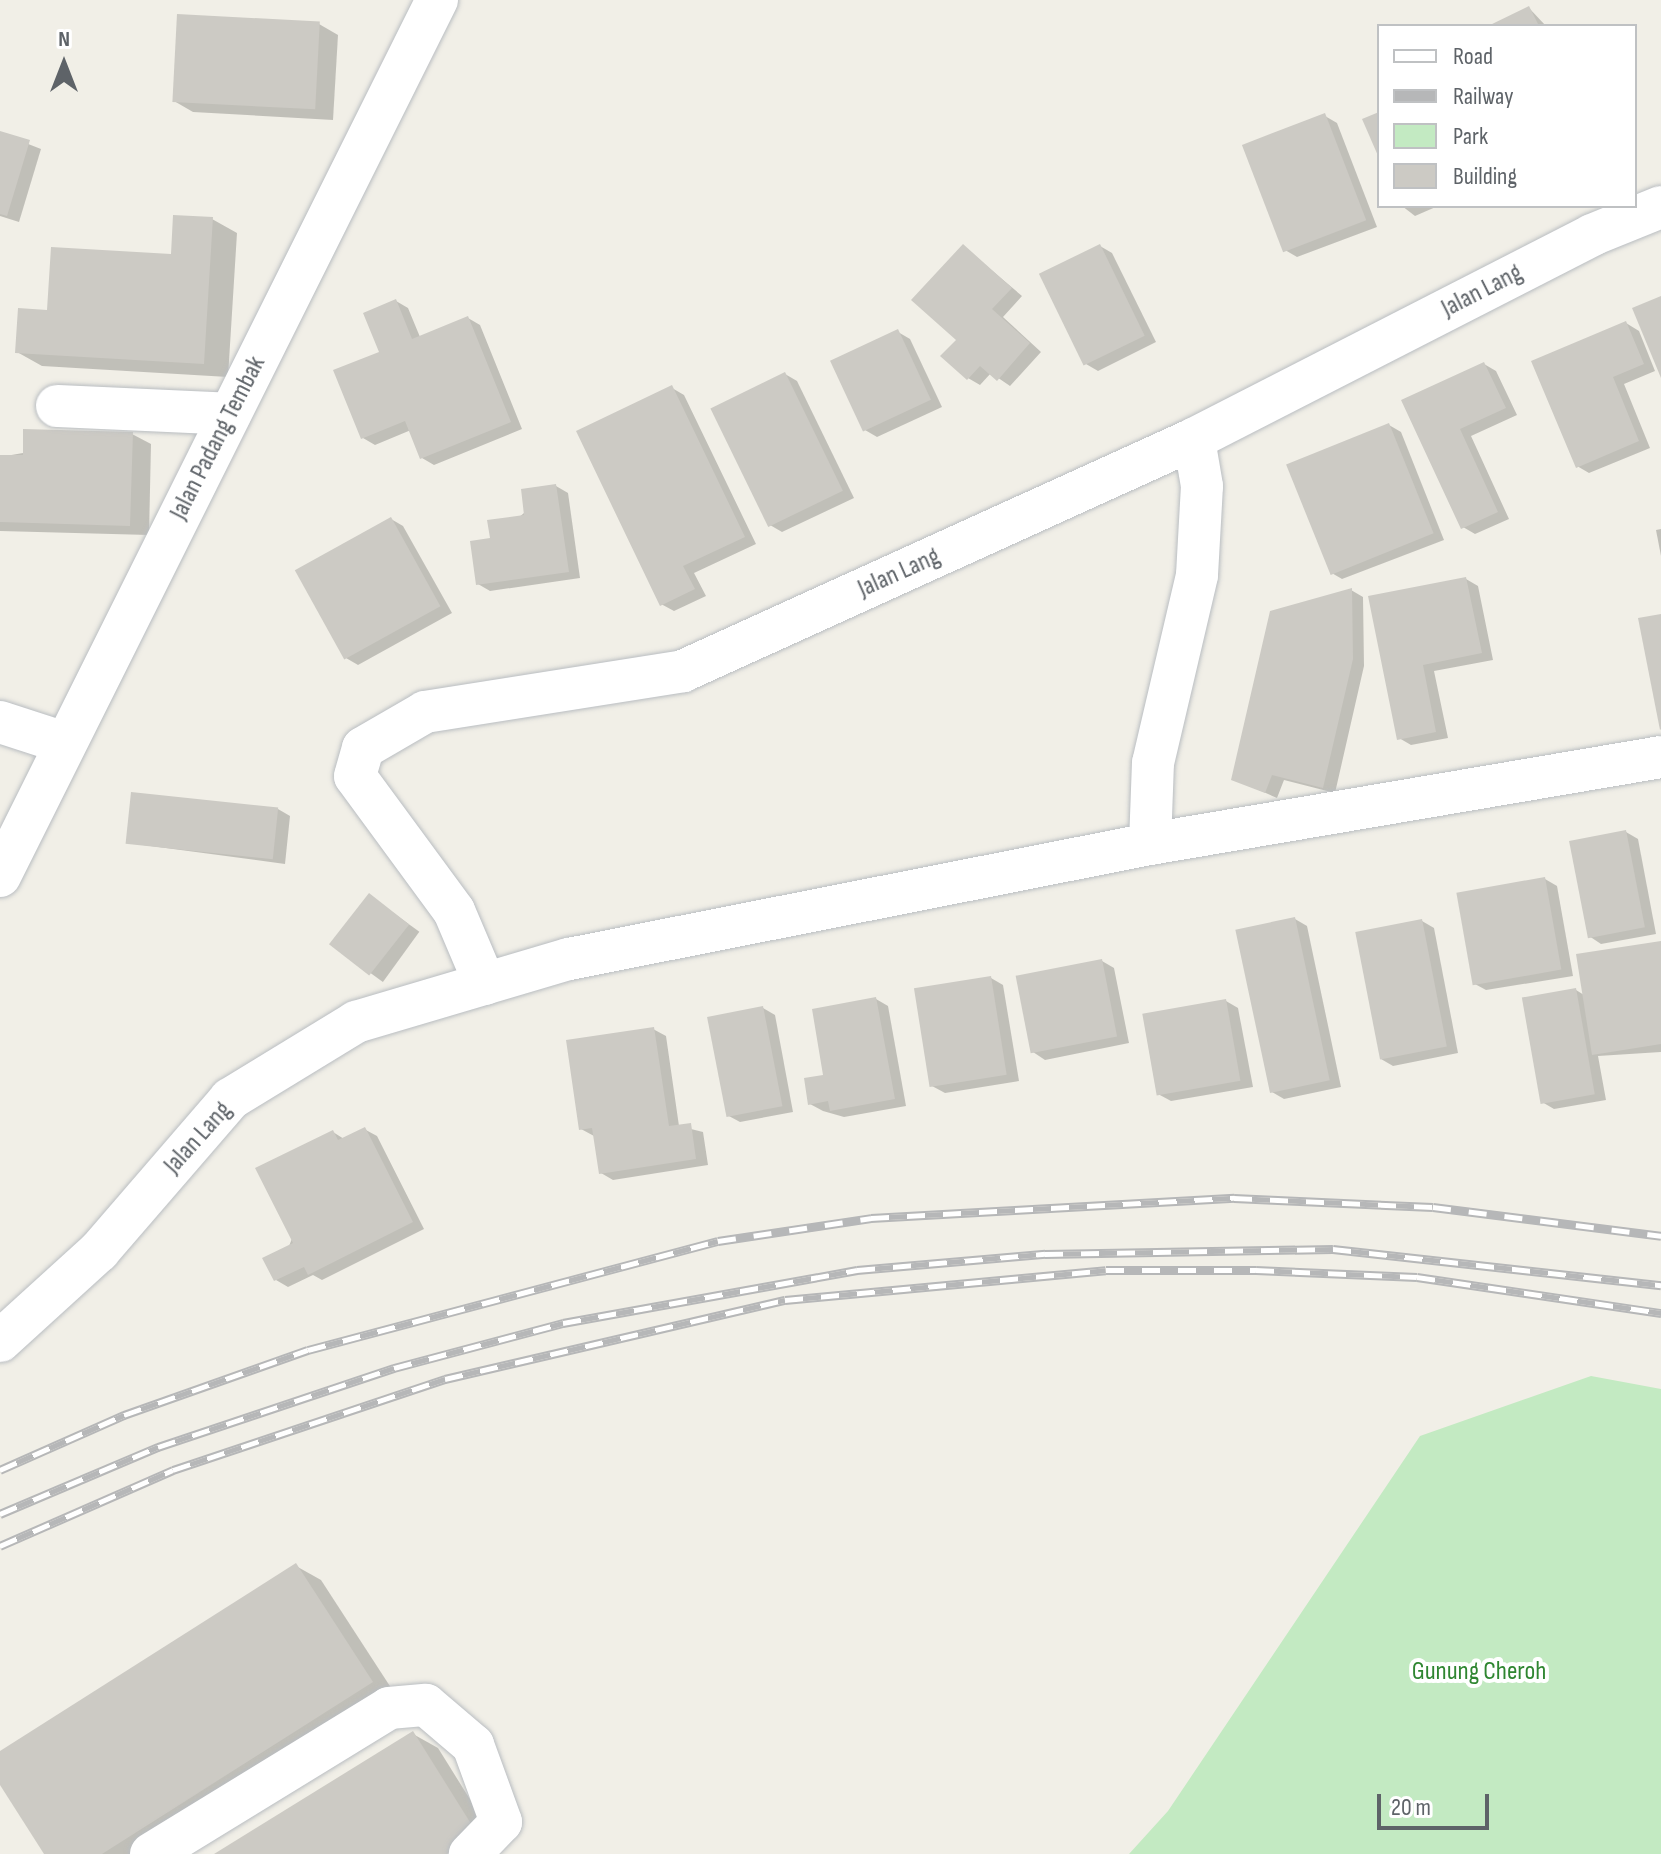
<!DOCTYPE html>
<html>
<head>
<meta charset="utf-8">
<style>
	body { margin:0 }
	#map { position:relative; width:1661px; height:1854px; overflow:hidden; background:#f1efe7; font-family:"Sofia Sans Condensed",sans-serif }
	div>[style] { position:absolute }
	.green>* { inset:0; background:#c3eac2 }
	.shadow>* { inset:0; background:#0003; transform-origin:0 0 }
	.building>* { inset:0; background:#cccac4; transform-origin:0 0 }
	.roads { filter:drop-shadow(0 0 2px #b9bdc1) drop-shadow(0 0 2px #b9bdc1) }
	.minor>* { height:42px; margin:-21px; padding:0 21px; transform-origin:21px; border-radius:21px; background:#fff }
	.rail>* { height:9px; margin-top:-4.5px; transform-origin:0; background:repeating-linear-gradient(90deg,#fff 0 18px,#b6b7b8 0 36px); box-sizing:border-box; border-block:2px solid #b6b7b8 }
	span { translate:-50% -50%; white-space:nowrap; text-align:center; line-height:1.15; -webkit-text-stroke:8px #fff; paint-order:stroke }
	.street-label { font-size:26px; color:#5e6368 }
	.park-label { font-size:26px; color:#2f8631 }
	.legend { position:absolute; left:1377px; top:24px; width:260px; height:184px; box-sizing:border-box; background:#fff; border:2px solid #bfc1c3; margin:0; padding:10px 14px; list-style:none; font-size:24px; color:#5e6368 }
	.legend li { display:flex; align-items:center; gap:16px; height:40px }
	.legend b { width:40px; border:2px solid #bfc1c3 }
	.north { position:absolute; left:24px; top:24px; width:80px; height:80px; -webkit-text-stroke:6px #fff; paint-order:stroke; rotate:0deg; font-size:22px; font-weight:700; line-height:32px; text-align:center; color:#5e6368 }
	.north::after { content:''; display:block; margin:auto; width:28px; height:36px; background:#5e6368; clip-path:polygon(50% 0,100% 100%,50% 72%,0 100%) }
	.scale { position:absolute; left:1377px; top:1794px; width:112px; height:36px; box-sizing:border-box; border:4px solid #5e6368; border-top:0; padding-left:10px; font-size:24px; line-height:28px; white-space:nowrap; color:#5e6368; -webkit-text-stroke:6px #fff; paint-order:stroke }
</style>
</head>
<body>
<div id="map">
	<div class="green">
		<div style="clip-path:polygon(1591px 1376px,1661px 1389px,1661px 1854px,1129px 1854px,1168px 1811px,1420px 1436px)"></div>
	</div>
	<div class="shadow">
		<div style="clip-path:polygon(1529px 8px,1546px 26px,1493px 26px)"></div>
		<div style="clip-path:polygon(319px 24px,338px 35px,333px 120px,193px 112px,174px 101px)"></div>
		<div style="clip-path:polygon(1325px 116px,1337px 123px,1377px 227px,1297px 257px,1285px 250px)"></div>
		<div style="clip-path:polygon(0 133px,41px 149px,19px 222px,0 216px)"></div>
		<div style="clip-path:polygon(1402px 206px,1438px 206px,1415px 216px)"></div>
		<div style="clip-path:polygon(212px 219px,237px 233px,228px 377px,42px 366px,17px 352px,173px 256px)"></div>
		<div style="clip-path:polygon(963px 246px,1022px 296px,1003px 317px,1041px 352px,1010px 386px,991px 373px,980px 385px,968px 378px,959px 340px)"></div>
		<div style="clip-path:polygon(1100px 246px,1112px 253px,1156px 342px,1098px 371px,1086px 364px)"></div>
		<div style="clip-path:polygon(396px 301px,408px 308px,420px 337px,468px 318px,480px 325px,522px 429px,434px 465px,422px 458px,411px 430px,375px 445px,363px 438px)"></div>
		<div style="clip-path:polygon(1626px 323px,1639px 331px,1655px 371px,1624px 384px,1650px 448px,1589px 473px,1577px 466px)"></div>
		<div style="clip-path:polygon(898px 332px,910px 339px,942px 407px,877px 437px,865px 430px)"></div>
		<div style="clip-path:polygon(1484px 364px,1496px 371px,1517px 415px,1471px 436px,1509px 519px,1475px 534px,1463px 527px,1404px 401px)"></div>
		<div style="clip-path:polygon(785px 374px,797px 381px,854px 498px,782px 532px,770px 525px)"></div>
		<div style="clip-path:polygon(672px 388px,684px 395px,756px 544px,694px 573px,706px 596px,674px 611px,661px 604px)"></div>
		<div style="clip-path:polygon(1389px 425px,1401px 432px,1444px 540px,1342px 579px,1330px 572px)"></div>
		<div style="clip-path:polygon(132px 434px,151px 444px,149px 535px,0 531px,0 457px)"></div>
		<div style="clip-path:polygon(556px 486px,568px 493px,580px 578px,490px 591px,478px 584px,492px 540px)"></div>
		<div style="clip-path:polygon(391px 519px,403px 526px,452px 613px,358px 665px,346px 658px)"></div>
		<div style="clip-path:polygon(1661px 529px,1661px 556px,1656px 530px)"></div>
		<div style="clip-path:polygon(1466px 579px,1478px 586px,1493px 660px,1434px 671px,1448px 738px,1411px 745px,1399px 738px,1370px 598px)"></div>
		<div style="clip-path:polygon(1351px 590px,1363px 597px,1364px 666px,1335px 793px,1284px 780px,1277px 798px,1234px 779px)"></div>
		<div style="clip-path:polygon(278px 809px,290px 816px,285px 864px,128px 843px)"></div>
		<div style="clip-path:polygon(1626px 832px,1638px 839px,1656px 934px,1601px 944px,1589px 936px)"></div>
		<div style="clip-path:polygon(1545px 879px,1557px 886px,1573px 976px,1486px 990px,1473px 983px)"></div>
		<div style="left:370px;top:896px;width:61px;height:62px;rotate:36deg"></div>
		<div style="clip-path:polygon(1295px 919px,1307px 926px,1341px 1087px,1284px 1099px,1272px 1092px)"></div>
		<div style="clip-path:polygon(1422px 921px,1434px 928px,1458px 1053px,1393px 1066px,1381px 1059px)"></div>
		<div style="clip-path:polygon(1661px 943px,1661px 1052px,1598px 1056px,1606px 1100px,1554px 1109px,1542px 1102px,1576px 990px,1584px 995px)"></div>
		<div style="clip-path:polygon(1102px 961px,1114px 968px,1129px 1043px,1045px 1060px,1033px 1052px)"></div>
		<div style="clip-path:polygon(991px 978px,1003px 985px,1019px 1081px,945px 1093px,932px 1086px)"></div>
		<div style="clip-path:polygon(876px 999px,888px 1006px,906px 1106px,844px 1117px,823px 1111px,810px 1104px)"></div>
		<div style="clip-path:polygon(1226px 1001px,1238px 1008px,1253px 1087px,1171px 1101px,1158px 1094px)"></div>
		<div style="clip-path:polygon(763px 1008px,775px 1015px,793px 1112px,740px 1122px,727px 1115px)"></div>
		<div style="clip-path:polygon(653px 1029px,666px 1036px,679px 1126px,703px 1132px,708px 1165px,613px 1180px,601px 1173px,594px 1136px,581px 1129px)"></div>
		<div style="clip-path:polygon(364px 1129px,377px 1136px,424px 1229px,322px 1280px,313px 1275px,288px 1287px,276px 1280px,333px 1132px,344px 1139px)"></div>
		<div style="clip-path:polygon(296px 1566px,321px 1580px,397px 1697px,149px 1854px,47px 1854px,0 1781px,0 1753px)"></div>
		<div style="clip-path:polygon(413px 1734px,438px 1748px,501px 1849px,218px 1854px)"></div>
	</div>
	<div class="building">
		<div style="clip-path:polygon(1529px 6px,1539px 26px,1488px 26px)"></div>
		<div style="left:177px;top:14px;width:143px;height:88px;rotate:3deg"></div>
		<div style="clip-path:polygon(1379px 112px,1379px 158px,1362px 119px)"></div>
		<div style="left:1325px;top:113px;width:115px;height:89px;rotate:69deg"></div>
		<div style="clip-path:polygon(0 131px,30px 140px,7px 216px,0 214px)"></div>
		<div style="clip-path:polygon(173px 215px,213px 217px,204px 364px,15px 353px,18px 308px,47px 310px,51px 247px,171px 254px)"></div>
		<div style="clip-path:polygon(963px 244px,1012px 288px,992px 309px,1030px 343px,997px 381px,980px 366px,967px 380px,940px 356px,956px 340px,911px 300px)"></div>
		<div style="left:1100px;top:244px;width:102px;height:68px;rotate:64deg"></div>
		<div style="clip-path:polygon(1661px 296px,1661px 378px,1632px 308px)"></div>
		<div style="clip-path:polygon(396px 299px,412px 339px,468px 316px,511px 422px,420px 459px,405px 421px,361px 439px,333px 370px,379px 352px,363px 313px)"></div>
		<div style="clip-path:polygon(1626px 321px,1644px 364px,1613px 377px,1639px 441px,1576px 468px,1531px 361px)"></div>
		<div style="left:898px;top:329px;width:78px;height:75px;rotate:65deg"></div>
		<div style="clip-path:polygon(1484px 362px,1506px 408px,1460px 429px,1498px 512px,1461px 529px,1401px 400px)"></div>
		<div style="left:785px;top:372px;width:132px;height:83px;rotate:64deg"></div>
		<div style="clip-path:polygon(672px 385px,745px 537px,683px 566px,695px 589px,660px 606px,576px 431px)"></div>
		<div style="left:1389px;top:423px;width:119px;height:111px;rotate:68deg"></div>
		<div style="clip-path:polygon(23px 429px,133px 432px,130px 526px,0 522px,0 455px,23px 455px)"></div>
		<div style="clip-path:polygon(556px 484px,569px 572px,476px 585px,470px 541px,490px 538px,487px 520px,524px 515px,521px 489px)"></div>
		<div style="left:391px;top:517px;width:102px;height:110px;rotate:61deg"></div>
		<div style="clip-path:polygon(1466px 577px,1482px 653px,1423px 665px,1436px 732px,1397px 740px,1368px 596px)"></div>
		<div style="clip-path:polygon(1352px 588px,1353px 659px,1323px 788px,1272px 775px,1265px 793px,1231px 780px,1270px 611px)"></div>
		<div style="clip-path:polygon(1661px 614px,1661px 729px,1660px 730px,1638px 618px)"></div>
		<div style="left:131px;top:792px;width:148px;height:52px;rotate:6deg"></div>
		<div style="left:1626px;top:830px;width:99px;height:58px;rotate:79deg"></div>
		<div style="left:1545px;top:877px;width:94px;height:90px;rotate:80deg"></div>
		<div style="left:369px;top:893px;width:51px;height:65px;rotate:38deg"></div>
		<div style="left:1295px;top:917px;width:167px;height:61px;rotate:78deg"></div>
		<div style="left:1422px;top:919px;width:130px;height:68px;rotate:79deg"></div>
		<div style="clip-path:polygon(1661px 941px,1661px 1044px,1592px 1055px,1576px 954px)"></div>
		<div style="left:1102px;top:959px;width:79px;height:88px;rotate:79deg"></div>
		<div style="left:991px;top:976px;width:100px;height:78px;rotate:81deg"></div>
		<div style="left:1576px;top:988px;width:108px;height:55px;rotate:80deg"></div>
		<div style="clip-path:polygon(876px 997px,895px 1099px,830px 1111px,828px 1101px,808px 1105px,804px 1078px,823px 1075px,812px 1009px)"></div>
		<div style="left:1226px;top:999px;width:83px;height:85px;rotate:80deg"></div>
		<div style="left:763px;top:1006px;width:102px;height:57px;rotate:79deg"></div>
		<div style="clip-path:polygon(654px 1027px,669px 1126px,691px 1123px,696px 1159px,599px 1174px,592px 1128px,579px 1130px,566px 1040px)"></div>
		<div style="clip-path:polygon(365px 1127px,413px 1222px,308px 1275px,304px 1267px,274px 1281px,262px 1258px,293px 1243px,255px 1168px,333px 1130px,338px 1140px)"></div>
		<div style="clip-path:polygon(296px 1563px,373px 1682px,102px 1854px,44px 1854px,0 1785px,0 1751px)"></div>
		<div style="clip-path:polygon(413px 1731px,478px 1835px,447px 1854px,214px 1854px)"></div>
	</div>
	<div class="roads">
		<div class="minor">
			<div style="left:57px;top:406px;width:173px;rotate:2.6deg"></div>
			<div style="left:0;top:722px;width:68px;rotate:17.9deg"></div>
			<div style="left:1150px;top:844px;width:81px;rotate:-87.9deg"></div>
			<div style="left:1153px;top:763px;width:193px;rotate:-76.8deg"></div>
			<div style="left:1197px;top:575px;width:89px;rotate:-86.8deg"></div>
			<div style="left:1202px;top:486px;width:48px;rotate:-99.7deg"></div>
			<div style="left:0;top:876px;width:979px;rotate:-63.49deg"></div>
			<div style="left:485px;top:984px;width:79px;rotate:-113deg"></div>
			<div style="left:454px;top:911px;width:167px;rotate:-126.3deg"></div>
			<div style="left:355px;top:776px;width:29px;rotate:-74deg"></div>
			<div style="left:363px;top:748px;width:72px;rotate:-30.1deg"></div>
			<div style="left:425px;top:712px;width:261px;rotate:-9deg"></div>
			<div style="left:683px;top:671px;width:561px;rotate:-24.42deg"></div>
			<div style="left:1194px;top:439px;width:447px;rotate:-27.1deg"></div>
			<div style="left:1592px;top:235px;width:74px;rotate:-22.1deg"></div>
			<div style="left:0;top:1341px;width:134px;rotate:-42.3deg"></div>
			<div style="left:99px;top:1251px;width:201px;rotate:-49.2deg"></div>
			<div style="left:230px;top:1099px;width:148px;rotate:-31.4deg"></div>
			<div style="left:356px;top:1022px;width:222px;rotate:-16.5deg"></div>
			<div style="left:569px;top:959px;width:592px;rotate:-11.2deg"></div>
			<div style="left:1150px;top:844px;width:518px;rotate:-9.66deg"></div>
			<div style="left:151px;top:1854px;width:279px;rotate:-31.5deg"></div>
			<div style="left:389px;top:1708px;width:37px;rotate:-5deg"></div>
			<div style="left:426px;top:1705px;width:62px;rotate:40.4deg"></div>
			<div style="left:473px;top:1745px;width:82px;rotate:70deg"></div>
			<div style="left:501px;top:1822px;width:45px;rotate:134.1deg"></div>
		</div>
	</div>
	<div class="rail">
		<div style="left:0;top:1470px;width:136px;rotate:-23.9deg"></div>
		<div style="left:124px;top:1415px;width:195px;rotate:-19.5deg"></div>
		<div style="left:308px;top:1350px;width:424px;rotate:-14.9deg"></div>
		<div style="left:718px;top:1241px;width:155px;rotate:-8.5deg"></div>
		<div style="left:871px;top:1218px;width:364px;rotate:-3.2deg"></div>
		<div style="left:1234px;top:1198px;width:199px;rotate:2.6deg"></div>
		<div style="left:1433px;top:1207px;width:230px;rotate:7.2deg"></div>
		<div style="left:0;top:1514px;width:172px;rotate:-23deg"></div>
		<div style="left:158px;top:1447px;width:249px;rotate:-18.5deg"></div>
		<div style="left:394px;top:1368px;width:175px;rotate:-14.9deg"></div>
		<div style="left:563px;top:1323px;width:299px;rotate:-10.2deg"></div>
		<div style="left:857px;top:1270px;width:189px;rotate:-4.9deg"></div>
		<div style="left:1045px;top:1254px;width:288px;rotate:-1deg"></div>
		<div style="left:1333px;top:1249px;width:330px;rotate:6.3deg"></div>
		<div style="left:0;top:1546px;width:189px;rotate:-23.7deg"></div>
		<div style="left:173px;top:1470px;width:287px;rotate:-18.5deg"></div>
		<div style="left:445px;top:1379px;width:349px;rotate:-13.1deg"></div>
		<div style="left:785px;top:1300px;width:322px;rotate:-5.3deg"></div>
		<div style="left:1106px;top:1270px;width:150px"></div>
		<div style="left:1256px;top:1270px;width:161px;rotate:2.5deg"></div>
		<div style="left:1417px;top:1277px;width:247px;rotate:8.4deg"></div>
	</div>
	<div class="street-label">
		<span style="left:1482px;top:291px;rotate:-27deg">Jalan Lang</span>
		<span style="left:218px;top:438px;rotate:-63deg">Jalan Padang Tembak</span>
		<span style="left:899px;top:573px;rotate:-24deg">Jalan Lang</span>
		<span style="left:198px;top:1138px;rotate:-48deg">Jalan Lang</span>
	</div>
	<div class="park-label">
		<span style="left:1479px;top:1672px">Gunung Cheroh</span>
	</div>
	<ul class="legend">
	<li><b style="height:10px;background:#fff"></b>Road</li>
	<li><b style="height:10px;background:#b6b7b8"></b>Railway</li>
	<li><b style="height:22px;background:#c3eac2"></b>Park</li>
	<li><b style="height:22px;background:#cccac4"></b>Building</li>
	</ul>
	<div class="north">N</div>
	<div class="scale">20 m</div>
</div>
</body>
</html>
